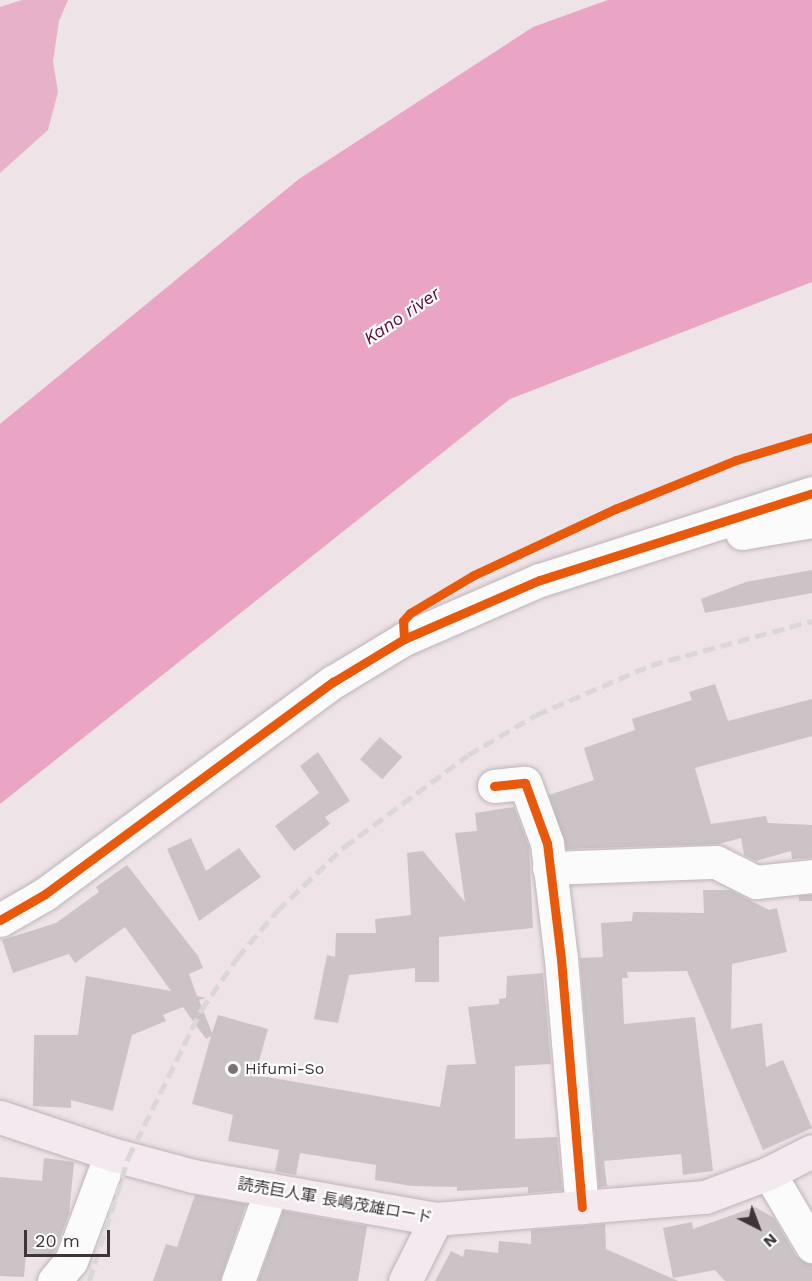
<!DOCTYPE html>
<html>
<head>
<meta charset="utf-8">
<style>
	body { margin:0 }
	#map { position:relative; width:812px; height:1281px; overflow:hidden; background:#eee3e7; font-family:"Work Sans","Noto Sans JP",sans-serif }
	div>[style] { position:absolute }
	.forest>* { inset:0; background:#e8b1ca }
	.water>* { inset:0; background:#eaa5c5 }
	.building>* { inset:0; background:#ccc3c7; transform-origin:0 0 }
	.roads { filter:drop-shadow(0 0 2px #bdb4b8) drop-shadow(0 0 2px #bdb4b8) }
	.minor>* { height:33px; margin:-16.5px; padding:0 16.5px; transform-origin:16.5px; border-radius:16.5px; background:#fcfbfb }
	.major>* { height:33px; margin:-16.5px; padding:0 16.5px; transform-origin:16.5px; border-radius:16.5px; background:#f3e9ee }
	.rail>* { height:4.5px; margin-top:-2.25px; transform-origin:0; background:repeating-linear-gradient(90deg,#dad7d9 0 12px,transparent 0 18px) }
	.cycleway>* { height:9px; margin:-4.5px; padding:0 4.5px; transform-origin:4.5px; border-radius:4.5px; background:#e8590c }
	.dots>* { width:16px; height:16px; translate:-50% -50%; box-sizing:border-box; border:3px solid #fff; border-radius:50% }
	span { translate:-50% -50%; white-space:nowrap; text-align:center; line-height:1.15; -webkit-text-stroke:4.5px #fff; paint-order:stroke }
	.poi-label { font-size:16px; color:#3d3538 }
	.left { translate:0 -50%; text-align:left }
	.street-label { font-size:16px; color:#3d3538 }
	.water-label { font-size:18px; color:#5b0739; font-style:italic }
	.north { position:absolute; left:728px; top:1197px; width:60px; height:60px; -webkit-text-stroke:4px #fff; paint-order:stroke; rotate:138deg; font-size:16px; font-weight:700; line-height:24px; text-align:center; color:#3d3538 }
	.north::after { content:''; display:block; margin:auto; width:21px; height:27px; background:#3d3538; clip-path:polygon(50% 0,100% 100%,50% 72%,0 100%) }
	.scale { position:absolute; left:24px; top:1230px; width:86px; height:27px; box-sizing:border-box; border:3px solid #3d3538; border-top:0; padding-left:8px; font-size:18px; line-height:21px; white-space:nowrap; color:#3d3538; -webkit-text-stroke:4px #fff; paint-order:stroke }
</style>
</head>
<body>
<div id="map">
	<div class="forest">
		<div style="clip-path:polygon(22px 0,68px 0,59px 21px,53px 61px,58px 92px,48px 130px,0 173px,0 7px)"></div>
	</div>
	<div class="water">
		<div style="clip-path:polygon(608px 0,812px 0,812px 282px,510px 399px,0 804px,0 424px,299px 179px,533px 27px)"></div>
	</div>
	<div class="building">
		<div style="clip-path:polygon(812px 570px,812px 593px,705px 613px,701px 599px,746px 582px)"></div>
		<div style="clip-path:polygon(715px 684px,728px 721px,812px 699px,812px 736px,695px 768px,711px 824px,766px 816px,768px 823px,812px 825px,812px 858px,792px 859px,791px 851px,756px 861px,744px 855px,741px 838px,719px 844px,567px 849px,549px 795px,594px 780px,584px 748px,635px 730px,632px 719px,692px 700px,689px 692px)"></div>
		<div style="left:380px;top:737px;width:30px;height:30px;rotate:42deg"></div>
		<div style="clip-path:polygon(318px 752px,350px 801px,325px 817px,330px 824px,294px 851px,275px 826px,319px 793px,300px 766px)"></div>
		<div style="clip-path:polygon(514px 807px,529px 847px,533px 928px,439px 937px,439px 982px,415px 982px,415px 968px,349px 975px,338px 1023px,314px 1019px,327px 955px,335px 957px,336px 933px,376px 933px,375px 919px,411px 915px,407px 853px,423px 851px,465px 902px,455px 833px,477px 831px,475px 813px)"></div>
		<div style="clip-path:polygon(191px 838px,206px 871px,239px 848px,261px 877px,199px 921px,167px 849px)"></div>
		<div style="clip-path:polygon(127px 865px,198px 956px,203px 968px,189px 974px,197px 996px,206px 998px,199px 1000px,212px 1033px,218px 1015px,268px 1029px,255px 1075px,440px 1107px,447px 1065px,476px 1064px,468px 1007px,499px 1004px,499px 999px,506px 998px,507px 976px,543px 973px,551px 1064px,515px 1066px,515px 1139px,557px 1137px,562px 1190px,528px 1193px,528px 1187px,457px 1191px,457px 1187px,412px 1186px,375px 1180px,376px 1165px,300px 1153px,296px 1175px,275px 1171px,279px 1150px,228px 1141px,233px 1115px,192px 1104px,211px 1036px,206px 1039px,183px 1007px,163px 1015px,166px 1021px,132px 1035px,113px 1111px,71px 1100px,71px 1108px,33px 1106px,34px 1035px,78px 1035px,86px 976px,171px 991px,125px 927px,75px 963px,69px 954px,13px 973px,2px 940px,56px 923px,99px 892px,96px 887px)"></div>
		<div style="clip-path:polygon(703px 890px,730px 890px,769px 910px,777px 908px,787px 952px,732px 964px,731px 1029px,762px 1023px,766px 1067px,783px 1060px,812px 1128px,763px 1150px,687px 971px,627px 972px,628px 978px,622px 978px,624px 1024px,695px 1017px,713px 1171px,683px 1175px,681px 1154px,604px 1161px,607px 1186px,599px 1187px,580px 958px,603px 957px,601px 923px,632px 921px,633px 912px,704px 913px)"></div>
		<div style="left:812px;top:895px;width:6px;height:13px;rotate:90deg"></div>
		<div style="clip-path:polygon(44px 1158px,74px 1162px,69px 1214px,55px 1251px,51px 1256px,26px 1253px,24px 1277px,0 1276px,0 1177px,42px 1181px)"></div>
		<div style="clip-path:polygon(195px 1195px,246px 1204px,220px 1281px,153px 1281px,166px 1244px,177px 1247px)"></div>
		<div style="clip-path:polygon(755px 1207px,774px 1218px,796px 1256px,812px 1265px,812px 1281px,725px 1281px,715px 1270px,673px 1278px,663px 1228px,692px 1222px,693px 1229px)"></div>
		<div style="clip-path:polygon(283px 1211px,367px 1226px,358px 1281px,258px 1281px)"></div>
		<div style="clip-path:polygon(605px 1224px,606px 1249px,678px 1281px,435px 1281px,451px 1251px,463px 1257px,465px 1249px,498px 1253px,499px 1241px,531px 1244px,531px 1230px)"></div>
	</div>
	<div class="roads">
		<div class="minor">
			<div style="left:742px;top:533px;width:71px;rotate:-9.7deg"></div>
			<div style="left:494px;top:786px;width:31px;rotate:-6deg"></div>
			<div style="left:525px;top:783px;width:64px;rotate:69.9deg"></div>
			<div style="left:547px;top:843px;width:117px;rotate:83.1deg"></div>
			<div style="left:561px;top:959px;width:249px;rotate:85.2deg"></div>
			<div style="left:549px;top:868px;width:167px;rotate:-2.1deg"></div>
			<div style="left:716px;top:862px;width:45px;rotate:26.6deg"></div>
			<div style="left:756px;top:882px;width:56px;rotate:-6.1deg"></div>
			<div style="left:0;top:920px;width:52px;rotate:-30deg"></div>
			<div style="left:45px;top:894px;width:358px;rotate:-36.4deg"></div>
			<div style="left:333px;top:682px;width:83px;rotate:-31.2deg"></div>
			<div style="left:404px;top:639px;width:148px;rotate:-23.5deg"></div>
			<div style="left:540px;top:580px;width:286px;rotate:-17.7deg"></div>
			<div style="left:769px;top:1173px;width:85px;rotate:59.5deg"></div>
			<div style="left:54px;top:1281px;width:26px;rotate:-50deg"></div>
			<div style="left:71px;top:1261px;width:114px;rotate:-69.5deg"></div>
			<div style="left:238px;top:1281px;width:97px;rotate:-70.1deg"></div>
		</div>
		<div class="major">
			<div style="left:0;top:1117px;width:117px;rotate:18.4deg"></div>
			<div style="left:111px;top:1154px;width:85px;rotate:15deg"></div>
			<div style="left:193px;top:1176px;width:247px;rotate:10deg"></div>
			<div style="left:436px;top:1219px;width:270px;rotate:-4.7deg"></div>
			<div style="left:705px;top:1197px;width:68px;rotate:-20.6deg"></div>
			<div style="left:769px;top:1173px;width:48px;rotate:-27.1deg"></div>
			<div style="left:405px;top:1281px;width:69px;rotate:-63.4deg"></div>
		</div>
	</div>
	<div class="rail">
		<div style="left:89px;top:1281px;width:129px;rotate:-72.4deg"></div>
		<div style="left:128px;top:1158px;width:165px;rotate:-63.7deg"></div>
		<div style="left:201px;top:1010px;width:63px;rotate:-55.3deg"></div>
		<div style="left:237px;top:958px;width:62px;rotate:-49.6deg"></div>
		<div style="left:277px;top:911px;width:93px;rotate:-43.7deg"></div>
		<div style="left:344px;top:847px;width:154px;rotate:-36.6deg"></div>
		<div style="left:468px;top:755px;width:79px;rotate:-30.5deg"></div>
		<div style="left:536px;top:715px;width:125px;rotate:-23.5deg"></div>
		<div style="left:651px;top:665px;width:167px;rotate:-15.3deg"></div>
	</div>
	<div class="cycleway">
		<div style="left:404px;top:639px;width:18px;rotate:-93deg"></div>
		<div style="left:403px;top:621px;width:11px;rotate:-49deg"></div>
		<div style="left:410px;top:613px;width:74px;rotate:-30.7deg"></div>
		<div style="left:474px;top:575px;width:156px;rotate:-25.1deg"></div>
		<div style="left:615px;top:509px;width:131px;rotate:-22deg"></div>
		<div style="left:736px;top:460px;width:79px;rotate:-16.8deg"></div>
		<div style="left:494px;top:786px;width:31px;rotate:-6deg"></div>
		<div style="left:525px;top:783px;width:64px;rotate:69.9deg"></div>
		<div style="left:547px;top:843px;width:117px;rotate:83.1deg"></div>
		<div style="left:561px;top:959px;width:249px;rotate:85.2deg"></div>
		<div style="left:0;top:920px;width:52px;rotate:-30deg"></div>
		<div style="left:45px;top:894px;width:358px;rotate:-36.4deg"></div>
		<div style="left:333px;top:682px;width:83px;rotate:-31.2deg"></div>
		<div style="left:404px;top:639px;width:148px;rotate:-23.5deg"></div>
		<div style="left:540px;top:580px;width:286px;rotate:-17.7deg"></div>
	</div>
	<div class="dots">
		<div style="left:233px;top:1069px;background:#7b7275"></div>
	</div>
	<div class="poi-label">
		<span class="left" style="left:245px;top:1069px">Hifumi-So</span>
	</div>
	<div class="street-label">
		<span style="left:335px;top:1201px;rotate:10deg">読売巨人軍 長嶋茂雄ロード</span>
	</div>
	<div class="water-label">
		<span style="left:402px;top:316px;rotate:-34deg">Kano river</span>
	</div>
	<div class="north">N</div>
	<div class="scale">20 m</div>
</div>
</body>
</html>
